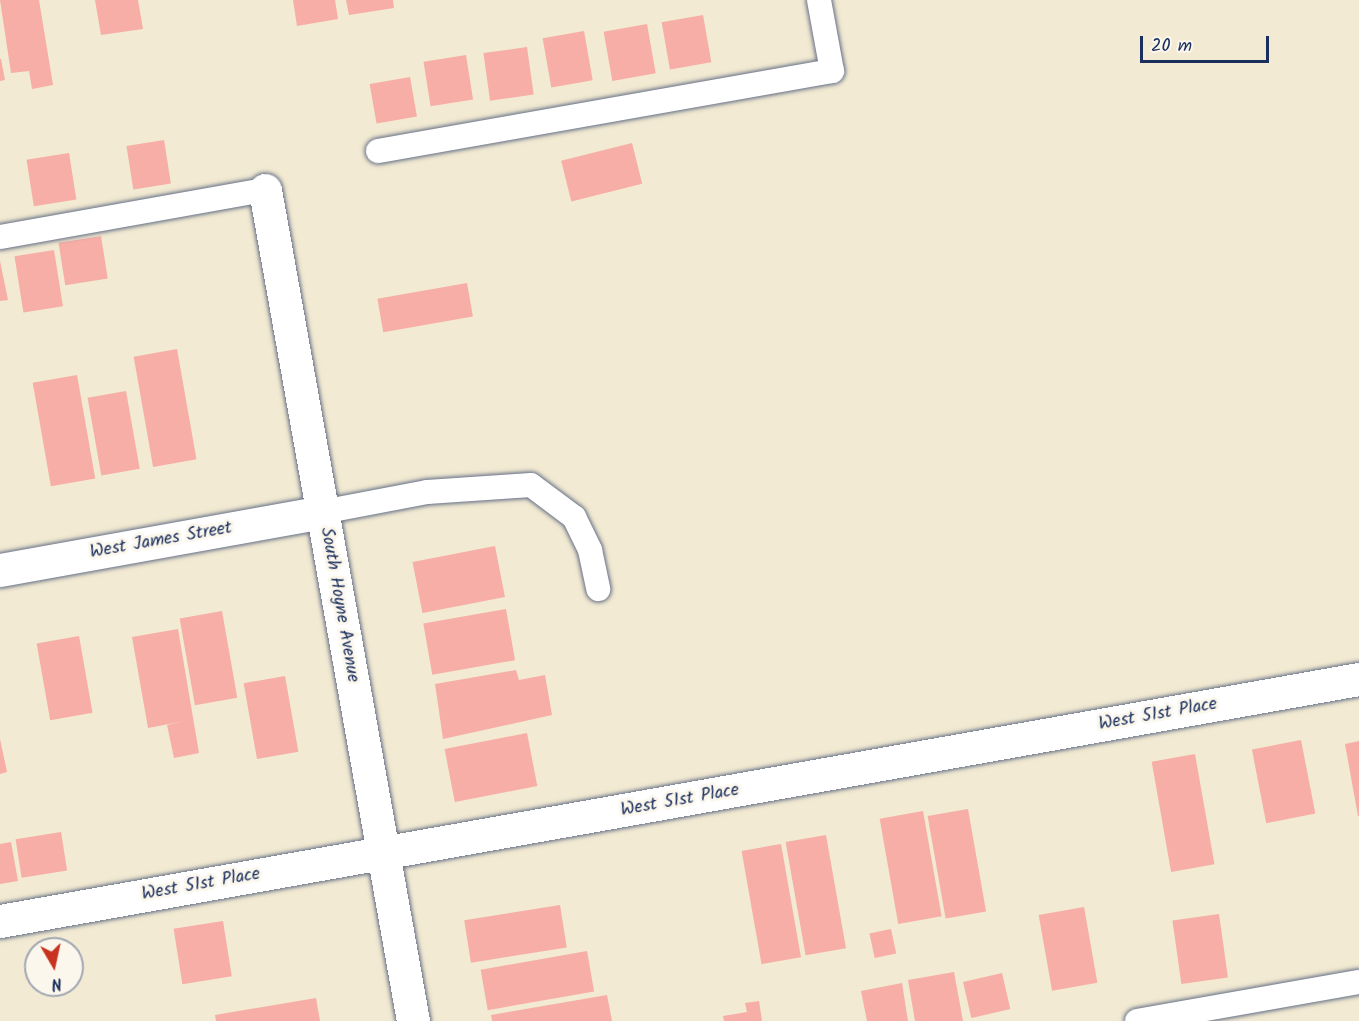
<!DOCTYPE html>
<html>
<head>
<meta charset="utf-8">
<style>
	body { margin:0 }
	#map { position:relative; width:1359px; height:1021px; overflow:hidden; background:#f2ead2; font-family:Kalam,sans-serif }
	div>[style] { position:absolute }
	.building>* { inset:0; background:#f6aea7; transform-origin:0 0 }
	.roads { filter:drop-shadow(0 0 2px #667087) drop-shadow(0 0 2px #667087) }
	.lane>* { height:24px; margin:-12px; padding:0 12px; transform-origin:12px; border-radius:12px; background:#fff }
	.street>* { height:33px; margin:-16.5px; padding:0 16.5px; transform-origin:16.5px; border-radius:16.5px; background:#fff }
	span { translate:-50% -50%; white-space:nowrap; text-align:center; line-height:1.15; -webkit-text-stroke:6px #fbf7ec; paint-order:stroke }
	.street-label { font-size:18px; color:#1b2f5e }
	.north { position:absolute; left:24px; top:937px; width:60px; height:60px; box-sizing:border-box; background:#fbf7ec; border:2px solid #a1a7b3; border-radius:50%; rotate:171deg; font-size:16px; font-weight:700; line-height:24px; text-align:center; color:#1b2f5e }
	.north::after { content:''; display:block; margin:auto; width:21px; height:27px; background:#c8321e; clip-path:polygon(50% 0,100% 100%,50% 72%,0 100%) }
	.scale { position:absolute; left:1140px; top:36px; width:129px; height:27px; box-sizing:border-box; border:3px solid #1b2f5e; border-top:0; padding-left:8px; font-size:18px; line-height:21px; white-space:nowrap; color:#1b2f5e; -webkit-text-stroke:4px #fbf7ec; paint-order:stroke }
</style>
</head>
<body>
<div id="map">
	<div class="building">
		<div style="clip-path:polygon(0 0,39px 0,53px 85px,32px 89px,29px 71px,11px 73px)"></div>
		<div style="clip-path:polygon(95px 0,138px 0,143px 29px,101px 35px)"></div>
		<div style="clip-path:polygon(293px 0,335px 0,338px 19px,297px 26px)"></div>
		<div style="clip-path:polygon(346px 0,393px 0,394px 8px,349px 15px)"></div>
		<div style="left:703px;top:15px;width:48px;height:42px;rotate:80deg"></div>
		<div style="left:647px;top:24px;width:50px;height:44px;rotate:80deg"></div>
		<div style="left:584px;top:31px;width:50px;height:42px;rotate:80deg"></div>
		<div style="left:527px;top:47px;width:48px;height:44px;rotate:82deg"></div>
		<div style="left:466px;top:55px;width:45px;height:43px;rotate:81deg"></div>
		<div style="clip-path:polygon(0 59px,1px 59px,5px 80px,0 81px)"></div>
		<div style="left:410px;top:77px;width:40px;height:41px;rotate:80deg"></div>
		<div style="left:164px;top:140px;width:44px;height:38px;rotate:81deg"></div>
		<div style="left:632px;top:143px;width:42px;height:73px;rotate:76deg"></div>
		<div style="left:69px;top:153px;width:47px;height:43px;rotate:81deg"></div>
		<div style="left:101px;top:236px;width:43px;height:43px;rotate:81deg"></div>
		<div style="left:54px;top:250px;width:57px;height:40px;rotate:81deg"></div>
		<div style="clip-path:polygon(0 261px,8px 300px,0 301px)"></div>
		<div style="left:467px;top:283px;width:34px;height:91px;rotate:80deg"></div>
		<div style="left:177px;top:349px;width:112px;height:44px;rotate:80deg"></div>
		<div style="left:77px;top:375px;width:105px;height:45px;rotate:80deg"></div>
		<div style="left:126px;top:391px;width:79px;height:39px;rotate:80deg"></div>
		<div style="left:495px;top:546px;width:52px;height:84px;rotate:79deg"></div>
		<div style="left:506px;top:609px;width:52px;height:84px;rotate:80deg"></div>
		<div style="left:222px;top:611px;width:88px;height:43px;rotate:80deg"></div>
		<div style="clip-path:polygon(178px 629px,199px 753px,174px 758px,167px 725px,185px 721px,148px 728px,132px 637px)"></div>
		<div style="left:79px;top:636px;width:78px;height:43px;rotate:80deg"></div>
		<div style="clip-path:polygon(516px 670px,519px 680px,545px 675px,552px 715px,443px 739px,435px 684px)"></div>
		<div style="left:285px;top:676px;width:77px;height:42px;rotate:80deg"></div>
		<div style="left:527px;top:733px;width:54px;height:84px;rotate:79deg"></div>
		<div style="clip-path:polygon(0 739px,7px 772px,0 774px)"></div>
		<div style="left:1301px;top:740px;width:75px;height:50px;rotate:79deg"></div>
		<div style="clip-path:polygon(1359px 741px,1359px 816px,1358px 816px,1345px 744px)"></div>
		<div style="left:1195px;top:754px;width:112px;height:44px;rotate:80deg"></div>
		<div style="left:968px;top:809px;width:104px;height:41px;rotate:80deg"></div>
		<div style="left:923px;top:811px;width:107px;height:44px;rotate:80deg"></div>
		<div style="left:61px;top:832px;width:39px;height:46px;rotate:81deg"></div>
		<div style="left:826px;top:835px;width:115px;height:41px;rotate:80deg"></div>
		<div style="clip-path:polygon(11px 842px,18px 881px,0 884px,0 844px)"></div>
		<div style="left:781px;top:844px;width:115px;height:40px;rotate:80deg"></div>
		<div style="left:560px;top:905px;width:43px;height:97px;rotate:81deg"></div>
		<div style="left:1084px;top:907px;width:77px;height:46px;rotate:80deg"></div>
		<div style="left:1219px;top:914px;width:64px;height:47px;rotate:82deg"></div>
		<div style="left:223px;top:921px;width:56px;height:50px;rotate:81deg"></div>
		<div style="left:891px;top:929px;width:25px;height:22px;rotate:78deg"></div>
		<div style="left:587px;top:951px;width:41px;height:108px;rotate:80deg"></div>
		<div style="clip-path:polygon(954px 972px,963px 1021px,915px 1021px,908px 980px)"></div>
		<div style="left:1002px;top:973px;width:37px;height:40px;rotate:77deg"></div>
		<div style="clip-path:polygon(902px 983px,908px 1021px,867px 1021px,861px 991px)"></div>
		<div style="clip-path:polygon(607px 995px,612px 1021px,492px 1021px,491px 1015px)"></div>
		<div style="clip-path:polygon(316px 998px,320px 1021px,216px 1021px,215px 1015px)"></div>
		<div style="clip-path:polygon(759px 1001px,762px 1021px,724px 1021px,723px 1016px,747px 1012px,745px 1003px)"></div>
	</div>
	<div class="roads">
		<div class="lane">
			<div style="left:378px;top:151px;width:461px;rotate:-10deg"></div>
			<div style="left:832px;top:71px;width:72px;rotate:-100.4deg"></div>
			<div style="left:0;top:237px;width:269px;rotate:-10.1deg"></div>
			<div style="left:322px;top:512px;width:107px;rotate:-10.8deg"></div>
			<div style="left:427px;top:492px;width:104px;rotate:-3.9deg"></div>
			<div style="left:531px;top:485px;width:54px;rotate:36.7deg"></div>
			<div style="left:574px;top:517px;width:37px;rotate:64deg"></div>
			<div style="left:590px;top:550px;width:40px;rotate:78deg"></div>
			<div style="left:1137px;top:1021px;width:225px;rotate:-10deg"></div>
		</div>
		<div class="street">
			<div style="left:265px;top:190px;width:844px;rotate:79.9deg"></div>
			<div style="left:0;top:570px;width:327px;rotate:-10.2deg"></div>
			<div style="left:0;top:921px;width:1380px;rotate:-10.1deg"></div>
		</div>
	</div>
	<div class="street-label">
		<span style="left:161px;top:541px;rotate:-10deg">West James Street</span>
		<span style="left:339px;top:605px;rotate:80deg">South Hoyne Avenue</span>
		<span style="left:1158px;top:715px;rotate:-10deg">West 51st Place</span>
		<span style="left:680px;top:801px;rotate:-10deg">West 51st Place</span>
		<span style="left:201px;top:885px;rotate:-10deg">West 51st Place</span>
	</div>
	<div class="north">N</div>
	<div class="scale">20 m</div>
</div>
</body>
</html>
